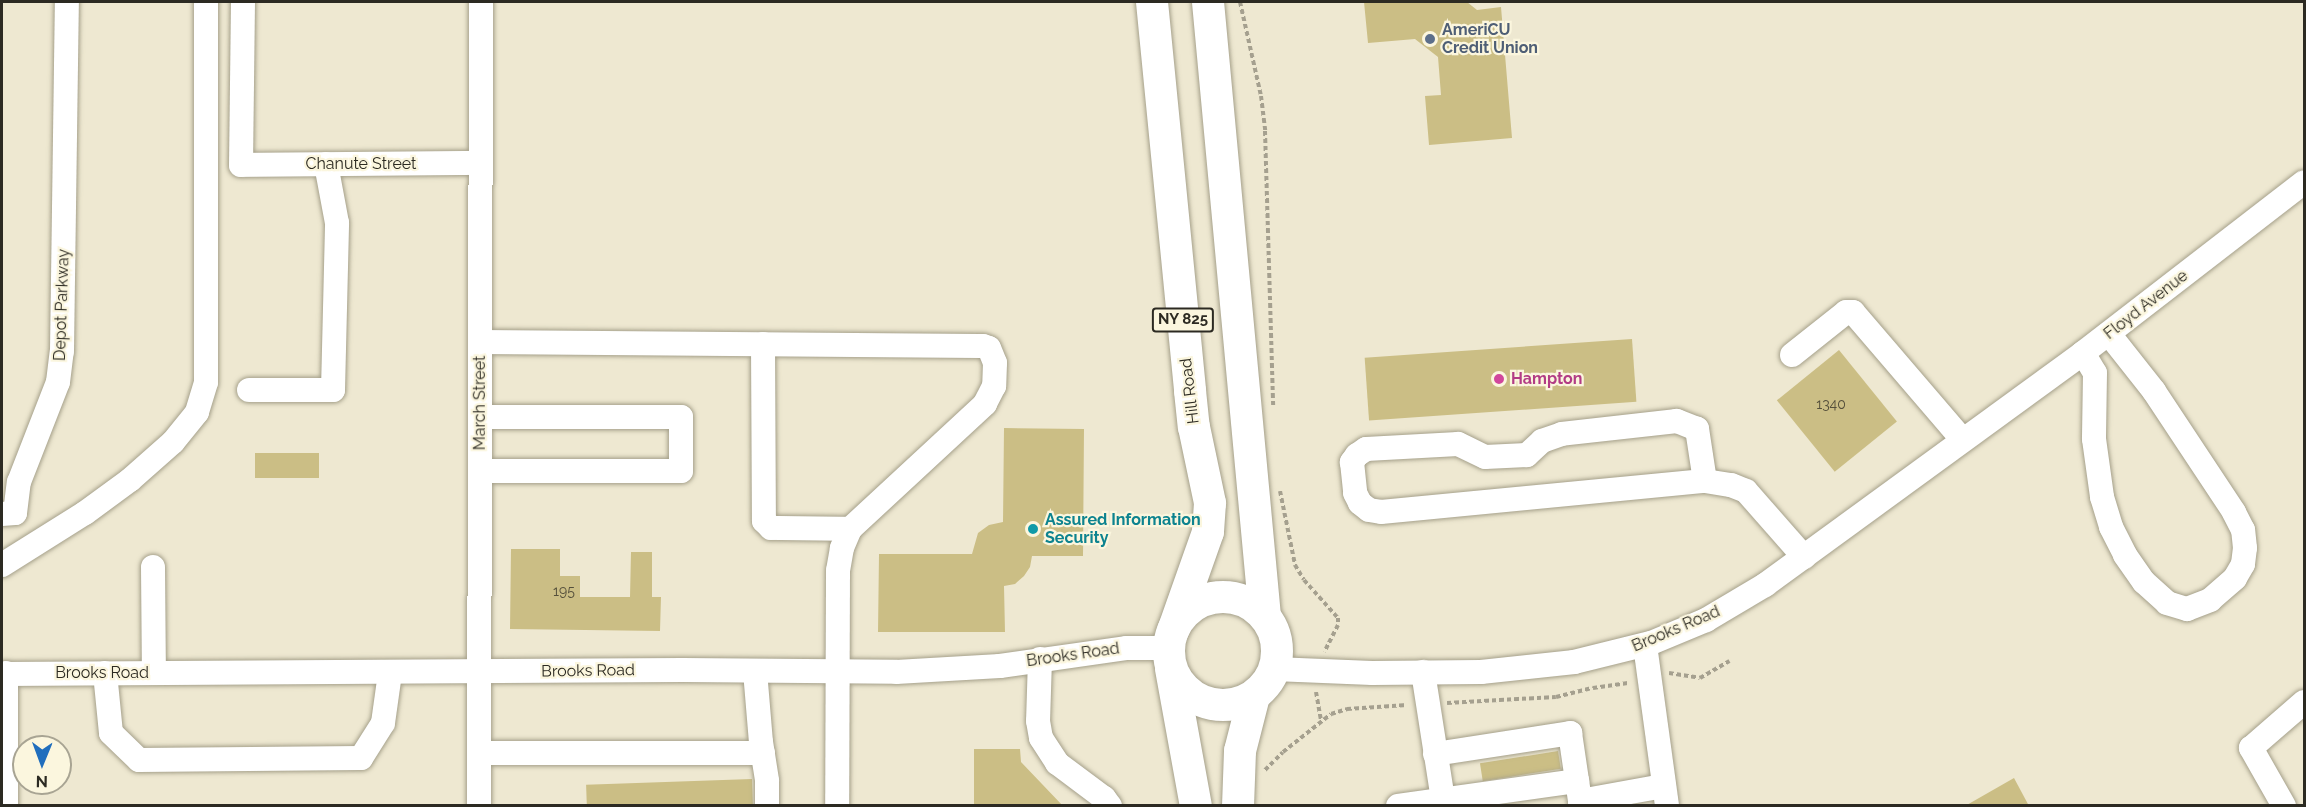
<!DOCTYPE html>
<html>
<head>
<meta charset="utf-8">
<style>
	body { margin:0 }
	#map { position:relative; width:2306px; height:807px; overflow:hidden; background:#eee8d1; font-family:Raleway,sans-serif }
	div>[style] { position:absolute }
	.building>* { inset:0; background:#cbbe85; transform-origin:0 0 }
	.path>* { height:4px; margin-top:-2px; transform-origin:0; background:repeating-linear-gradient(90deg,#a5a08f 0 4.5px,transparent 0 7.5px) }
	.roads { filter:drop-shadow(0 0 2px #a5a08a) drop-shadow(0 0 2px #a5a08a) }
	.minor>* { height:24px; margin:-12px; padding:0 12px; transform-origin:12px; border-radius:12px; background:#fff }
	.major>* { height:32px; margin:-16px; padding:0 16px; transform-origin:16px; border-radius:16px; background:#fff }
	.major>.ring { margin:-16px; padding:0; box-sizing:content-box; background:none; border:32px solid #fff; border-radius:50% }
	.dots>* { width:16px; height:16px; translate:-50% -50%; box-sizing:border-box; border:3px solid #fbf6de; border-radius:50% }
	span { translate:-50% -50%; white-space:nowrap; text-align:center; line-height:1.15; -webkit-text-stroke:4.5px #fbf6de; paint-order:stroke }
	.number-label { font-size:14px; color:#544f3b }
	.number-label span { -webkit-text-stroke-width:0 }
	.shield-label span { padding:2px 4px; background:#fbf6de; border:2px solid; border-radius:4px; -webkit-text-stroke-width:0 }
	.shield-label { font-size:15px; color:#2c2a22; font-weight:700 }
	.service-label { font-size:16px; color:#4e5e75; font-weight:700 }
	.left { translate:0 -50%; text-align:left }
	.street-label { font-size:16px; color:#2c2a22 }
	.hotel-label { font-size:16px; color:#b23c85; font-weight:700 }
	.culture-label { font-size:16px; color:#0d838f; font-weight:700 }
	.frame { position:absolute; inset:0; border:3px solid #2c2a22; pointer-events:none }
	.north { position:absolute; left:12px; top:735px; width:60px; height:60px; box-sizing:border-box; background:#fbf6de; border:2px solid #a8a493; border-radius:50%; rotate:181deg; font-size:16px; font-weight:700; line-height:24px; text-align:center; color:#2c2a22 }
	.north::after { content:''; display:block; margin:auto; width:21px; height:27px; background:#206ebd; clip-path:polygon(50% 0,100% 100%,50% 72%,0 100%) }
</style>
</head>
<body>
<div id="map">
	<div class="building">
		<div style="clip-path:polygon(1364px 2px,1467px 2px,1477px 10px,1501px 7px,1512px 138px,1429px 145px,1425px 96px,1441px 95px,1438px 57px,1415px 39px,1368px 43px)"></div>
		<div style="left:1632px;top:339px;width:63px;height:268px;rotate:86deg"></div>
		<div style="left:1839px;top:350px;width:92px;height:80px;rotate:51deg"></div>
		<div style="clip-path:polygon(1004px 428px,1084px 429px,1083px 556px,1032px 556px,1030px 567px,1024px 576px,1015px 584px,1004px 586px,1005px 632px,878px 632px,879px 554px,972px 554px,978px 533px,989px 525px,1003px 522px)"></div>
		<div style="left:255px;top:453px;width:64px;height:25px"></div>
		<div style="clip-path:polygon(511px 549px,560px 549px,560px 576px,580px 576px,580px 597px,630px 597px,631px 552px,652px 552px,652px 597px,661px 597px,660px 631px,510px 629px)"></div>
		<div style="clip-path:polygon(974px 749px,1020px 749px,1021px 762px,1063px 806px,974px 806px)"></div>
		<div style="left:1558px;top:751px;width:18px;height:79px;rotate:81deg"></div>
		<div style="clip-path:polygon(2014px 778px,2029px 806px,1965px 806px)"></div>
		<div style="left:752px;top:779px;width:27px;height:166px;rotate:88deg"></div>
	</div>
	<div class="path">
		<div style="left:1240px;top:2px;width:96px;rotate:77.4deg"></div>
		<div style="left:1261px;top:96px;width:35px;rotate:83deg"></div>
		<div style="left:1265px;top:131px;width:275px;rotate:88.3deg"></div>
		<div style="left:1280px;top:491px;width:76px;rotate:78.5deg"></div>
		<div style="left:1295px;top:565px;width:17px;rotate:59deg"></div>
		<div style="left:1304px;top:580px;width:51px;rotate:48.2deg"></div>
		<div style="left:1338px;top:618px;width:7px;rotate:90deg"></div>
		<div style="left:1338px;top:625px;width:30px;rotate:117deg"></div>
		<div style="left:1669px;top:673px;width:31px;rotate:9deg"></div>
		<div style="left:1700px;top:678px;width:34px;rotate:-30deg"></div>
		<div style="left:1316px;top:692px;width:29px;rotate:80deg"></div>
		<div style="left:1447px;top:703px;width:109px;rotate:-3.2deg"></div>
		<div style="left:1556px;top:697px;width:38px;rotate:-14deg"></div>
		<div style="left:1593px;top:688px;width:37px;rotate:-8deg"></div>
		<div style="left:1265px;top:770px;width:25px;rotate:-45deg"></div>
		<div style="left:1283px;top:752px;width:61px;rotate:-38.4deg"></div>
		<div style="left:1331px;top:714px;width:17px;rotate:-17deg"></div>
		<div style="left:1347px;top:709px;width:60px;rotate:-3.8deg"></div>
	</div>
	<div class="roads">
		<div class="minor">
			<div style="left:243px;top:2px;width:163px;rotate:90.7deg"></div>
			<div style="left:241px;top:165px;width:239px;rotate:-0.5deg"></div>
			<div style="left:480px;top:342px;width:503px;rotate:0.46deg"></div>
			<div style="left:983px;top:346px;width:6px;rotate:18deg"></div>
			<div style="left:989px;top:348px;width:16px;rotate:68deg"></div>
			<div style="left:995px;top:363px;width:23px;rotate:92deg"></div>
			<div style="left:994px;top:386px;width:20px;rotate:117deg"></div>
			<div style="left:985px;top:404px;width:184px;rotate:137.2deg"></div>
			<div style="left:850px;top:529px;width:21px;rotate:113deg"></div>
			<div style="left:842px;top:548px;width:23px;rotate:100deg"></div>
			<div style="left:838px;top:571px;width:235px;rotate:90.2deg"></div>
			<div style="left:763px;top:344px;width:177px;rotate:89.7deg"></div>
			<div style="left:764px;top:521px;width:10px;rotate:45deg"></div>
			<div style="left:771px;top:528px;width:79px;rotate:0.7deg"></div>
			<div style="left:2083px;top:353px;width:23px;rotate:59deg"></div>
			<div style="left:2095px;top:373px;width:66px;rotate:90.9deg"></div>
			<div style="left:2094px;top:439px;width:59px;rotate:82.1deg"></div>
			<div style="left:2102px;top:497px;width:31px;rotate:73deg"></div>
			<div style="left:2111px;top:527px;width:31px;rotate:63deg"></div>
			<div style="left:2125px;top:555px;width:33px;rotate:55deg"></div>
			<div style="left:2144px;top:582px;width:31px;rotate:42deg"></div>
			<div style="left:2167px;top:603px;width:21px;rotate:17deg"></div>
			<div style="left:2187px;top:609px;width:25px;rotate:-21deg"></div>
			<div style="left:2210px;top:600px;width:33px;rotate:-41deg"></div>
			<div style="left:2235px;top:578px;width:16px;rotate:-60deg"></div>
			<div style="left:2243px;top:564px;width:16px;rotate:-83deg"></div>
			<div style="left:2245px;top:548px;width:18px;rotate:-96deg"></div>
			<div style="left:2243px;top:530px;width:20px;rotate:-117deg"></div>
			<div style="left:2234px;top:512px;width:145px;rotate:-123.5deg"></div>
			<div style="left:2154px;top:391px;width:73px;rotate:-128.3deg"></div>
			<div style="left:1792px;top:355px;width:69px;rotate:-38.5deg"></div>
			<div style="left:1846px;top:312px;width:7px"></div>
			<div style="left:1853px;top:312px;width:167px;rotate:49.4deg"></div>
			<div style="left:249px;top:390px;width:84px"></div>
			<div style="left:333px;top:390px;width:167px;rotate:-88.6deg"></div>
			<div style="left:337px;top:223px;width:60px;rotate:-100.6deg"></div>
			<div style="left:480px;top:471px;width:201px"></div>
			<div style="left:681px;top:471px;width:54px;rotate:-90deg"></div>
			<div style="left:681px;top:417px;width:201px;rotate:180deg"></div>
			<div style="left:1705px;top:481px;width:53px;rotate:-98.7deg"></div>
			<div style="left:1697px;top:429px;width:22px;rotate:-158deg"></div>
			<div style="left:1677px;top:421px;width:116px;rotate:173.6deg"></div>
			<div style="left:1562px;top:434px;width:21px;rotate:161deg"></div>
			<div style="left:1542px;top:441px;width:21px;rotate:137deg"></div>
			<div style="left:1527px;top:455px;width:42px;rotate:177.3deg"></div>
			<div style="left:1485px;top:457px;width:30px;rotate:-154deg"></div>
			<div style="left:1458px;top:444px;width:92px;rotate:176.9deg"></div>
			<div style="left:1366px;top:449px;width:11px;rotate:146deg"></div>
			<div style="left:1357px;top:455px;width:9px;rotate:126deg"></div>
			<div style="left:1352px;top:462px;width:31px;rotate:84deg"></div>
			<div style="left:1355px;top:493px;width:11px;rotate:63deg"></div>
			<div style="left:1360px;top:503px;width:11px;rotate:38deg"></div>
			<div style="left:1369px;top:510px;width:12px;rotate:9deg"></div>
			<div style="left:1381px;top:512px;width:325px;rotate:-5.5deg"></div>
			<div style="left:1705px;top:481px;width:26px;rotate:9deg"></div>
			<div style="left:1731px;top:485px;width:16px;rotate:22deg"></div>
			<div style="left:1746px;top:491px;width:88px;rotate:48.7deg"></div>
			<div style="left:2px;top:514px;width:13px;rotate:-4deg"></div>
			<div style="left:15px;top:513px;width:31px;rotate:-83deg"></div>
			<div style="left:19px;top:482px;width:107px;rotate:-68.7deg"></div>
			<div style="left:58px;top:382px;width:31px;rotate:-83deg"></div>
			<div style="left:62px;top:351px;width:349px;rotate:-89.2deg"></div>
			<div style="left:2px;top:565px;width:98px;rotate:-32.1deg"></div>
			<div style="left:85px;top:513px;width:56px;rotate:-36.3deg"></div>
			<div style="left:130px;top:480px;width:57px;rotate:-41.5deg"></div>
			<div style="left:173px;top:442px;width:38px;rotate:-51deg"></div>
			<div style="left:197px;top:412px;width:31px;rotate:-73deg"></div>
			<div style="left:206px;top:382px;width:380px;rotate:-90deg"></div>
			<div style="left:153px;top:567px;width:106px;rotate:89.5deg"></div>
			<div style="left:1645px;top:645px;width:162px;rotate:82.2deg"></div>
			<div style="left:1040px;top:659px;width:62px;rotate:91.8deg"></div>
			<div style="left:1038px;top:721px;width:17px;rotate:80deg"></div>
			<div style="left:1041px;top:738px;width:30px;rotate:57deg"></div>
			<div style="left:1057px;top:763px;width:59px;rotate:36.7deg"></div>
			<div style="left:1104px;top:798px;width:10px;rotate:53deg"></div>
			<div style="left:1274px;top:669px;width:98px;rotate:2.3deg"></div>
			<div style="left:1372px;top:673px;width:109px;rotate:-0.5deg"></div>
			<div style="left:1481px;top:672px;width:94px;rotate:-6.1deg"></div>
			<div style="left:1574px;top:662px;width:79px;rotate:-13.9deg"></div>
			<div style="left:1651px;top:643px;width:60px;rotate:-22.7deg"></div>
			<div style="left:1706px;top:620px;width:69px;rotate:-30.7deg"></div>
			<div style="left:1765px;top:585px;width:394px;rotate:-36.1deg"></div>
			<div style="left:2083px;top:353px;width:279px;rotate:-37.7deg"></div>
			<div style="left:755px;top:671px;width:71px;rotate:85.2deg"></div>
			<div style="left:761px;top:742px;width:39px;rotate:81deg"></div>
			<div style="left:767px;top:781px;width:25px;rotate:90deg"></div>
			<div style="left:1423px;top:672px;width:136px;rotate:81.1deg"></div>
			<div style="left:105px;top:673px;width:60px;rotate:84.3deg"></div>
			<div style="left:111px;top:733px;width:39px;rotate:44deg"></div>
			<div style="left:139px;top:760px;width:222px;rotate:-0.5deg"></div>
			<div style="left:361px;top:758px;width:41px;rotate:-57.8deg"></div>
			<div style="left:383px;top:723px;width:50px;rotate:-82deg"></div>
			<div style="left:2px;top:674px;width:681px;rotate:-0.34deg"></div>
			<div style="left:683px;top:670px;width:213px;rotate:0.5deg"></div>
			<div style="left:896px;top:672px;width:104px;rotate:-3.3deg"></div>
			<div style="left:1000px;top:666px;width:127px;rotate:-8.1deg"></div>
			<div style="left:1126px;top:648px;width:43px"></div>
			<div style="left:479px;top:753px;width:284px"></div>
			<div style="left:1435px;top:754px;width:137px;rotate:-8.8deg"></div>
			<div style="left:1570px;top:733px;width:69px;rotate:81.6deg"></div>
			<div style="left:6px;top:806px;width:133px;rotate:-90deg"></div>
			<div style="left:479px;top:806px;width:804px;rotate:-89.86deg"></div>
			<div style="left:1398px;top:806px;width:181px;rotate:-8deg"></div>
			<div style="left:1581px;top:806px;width:5px;rotate:-101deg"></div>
			<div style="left:1580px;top:801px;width:84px;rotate:-10.2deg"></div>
			<div style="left:2284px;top:806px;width:67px;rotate:-119.6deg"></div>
			<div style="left:2251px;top:748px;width:70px;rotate:-41deg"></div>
		</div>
		<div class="major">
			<div style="left:1152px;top:2px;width:391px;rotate:84.4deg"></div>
			<div style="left:1190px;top:391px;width:36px;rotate:84deg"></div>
			<div style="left:1194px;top:427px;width:78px;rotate:78.1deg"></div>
			<div style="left:1210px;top:503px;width:29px;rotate:94deg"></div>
			<div style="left:1208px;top:532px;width:105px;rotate:109.5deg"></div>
			<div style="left:1208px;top:2px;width:617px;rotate:84.7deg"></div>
			<div class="ring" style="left:1169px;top:597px;width:76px;height:76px"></div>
			<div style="left:1171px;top:669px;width:139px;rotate:79.7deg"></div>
			<div style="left:1238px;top:806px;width:55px;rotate:-87.9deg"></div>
			<div style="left:1240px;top:751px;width:57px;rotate:-75.7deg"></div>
		</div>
	</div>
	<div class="dots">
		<div style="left:1430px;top:39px;background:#5c6f8a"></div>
		<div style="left:1499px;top:379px;background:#d1479c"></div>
		<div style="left:1033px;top:529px;background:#0f9aa8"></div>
	</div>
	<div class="number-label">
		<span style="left:1831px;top:404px">1340</span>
		<span style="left:564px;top:591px">195</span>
	</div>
	<div class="shield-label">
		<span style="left:1183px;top:320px">NY 825</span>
	</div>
	<div class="service-label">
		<span class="left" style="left:1442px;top:39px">AmeriCU<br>Credit Union</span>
	</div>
	<div class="street-label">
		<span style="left:361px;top:164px">Chanute Street</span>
		<span style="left:62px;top:305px;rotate:-88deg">Depot Parkway</span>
		<span style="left:2146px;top:305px;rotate:-38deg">Floyd Avenue</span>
		<span style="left:1190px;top:391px;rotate:-97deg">Hill Road</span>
		<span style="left:480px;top:403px;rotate:-90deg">March Street</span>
		<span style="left:1676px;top:629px;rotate:-23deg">Brooks Road</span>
		<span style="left:1073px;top:655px;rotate:-8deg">Brooks Road</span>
		<span style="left:588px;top:671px;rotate:-1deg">Brooks Road</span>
		<span style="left:102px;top:673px">Brooks Road</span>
	</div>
	<div class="hotel-label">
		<span class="left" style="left:1511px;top:379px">Hampton</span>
	</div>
	<div class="culture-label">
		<span class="left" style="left:1045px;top:529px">Assured Information<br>Security</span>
	</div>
	<div class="frame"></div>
	<div class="north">N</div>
</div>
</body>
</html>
